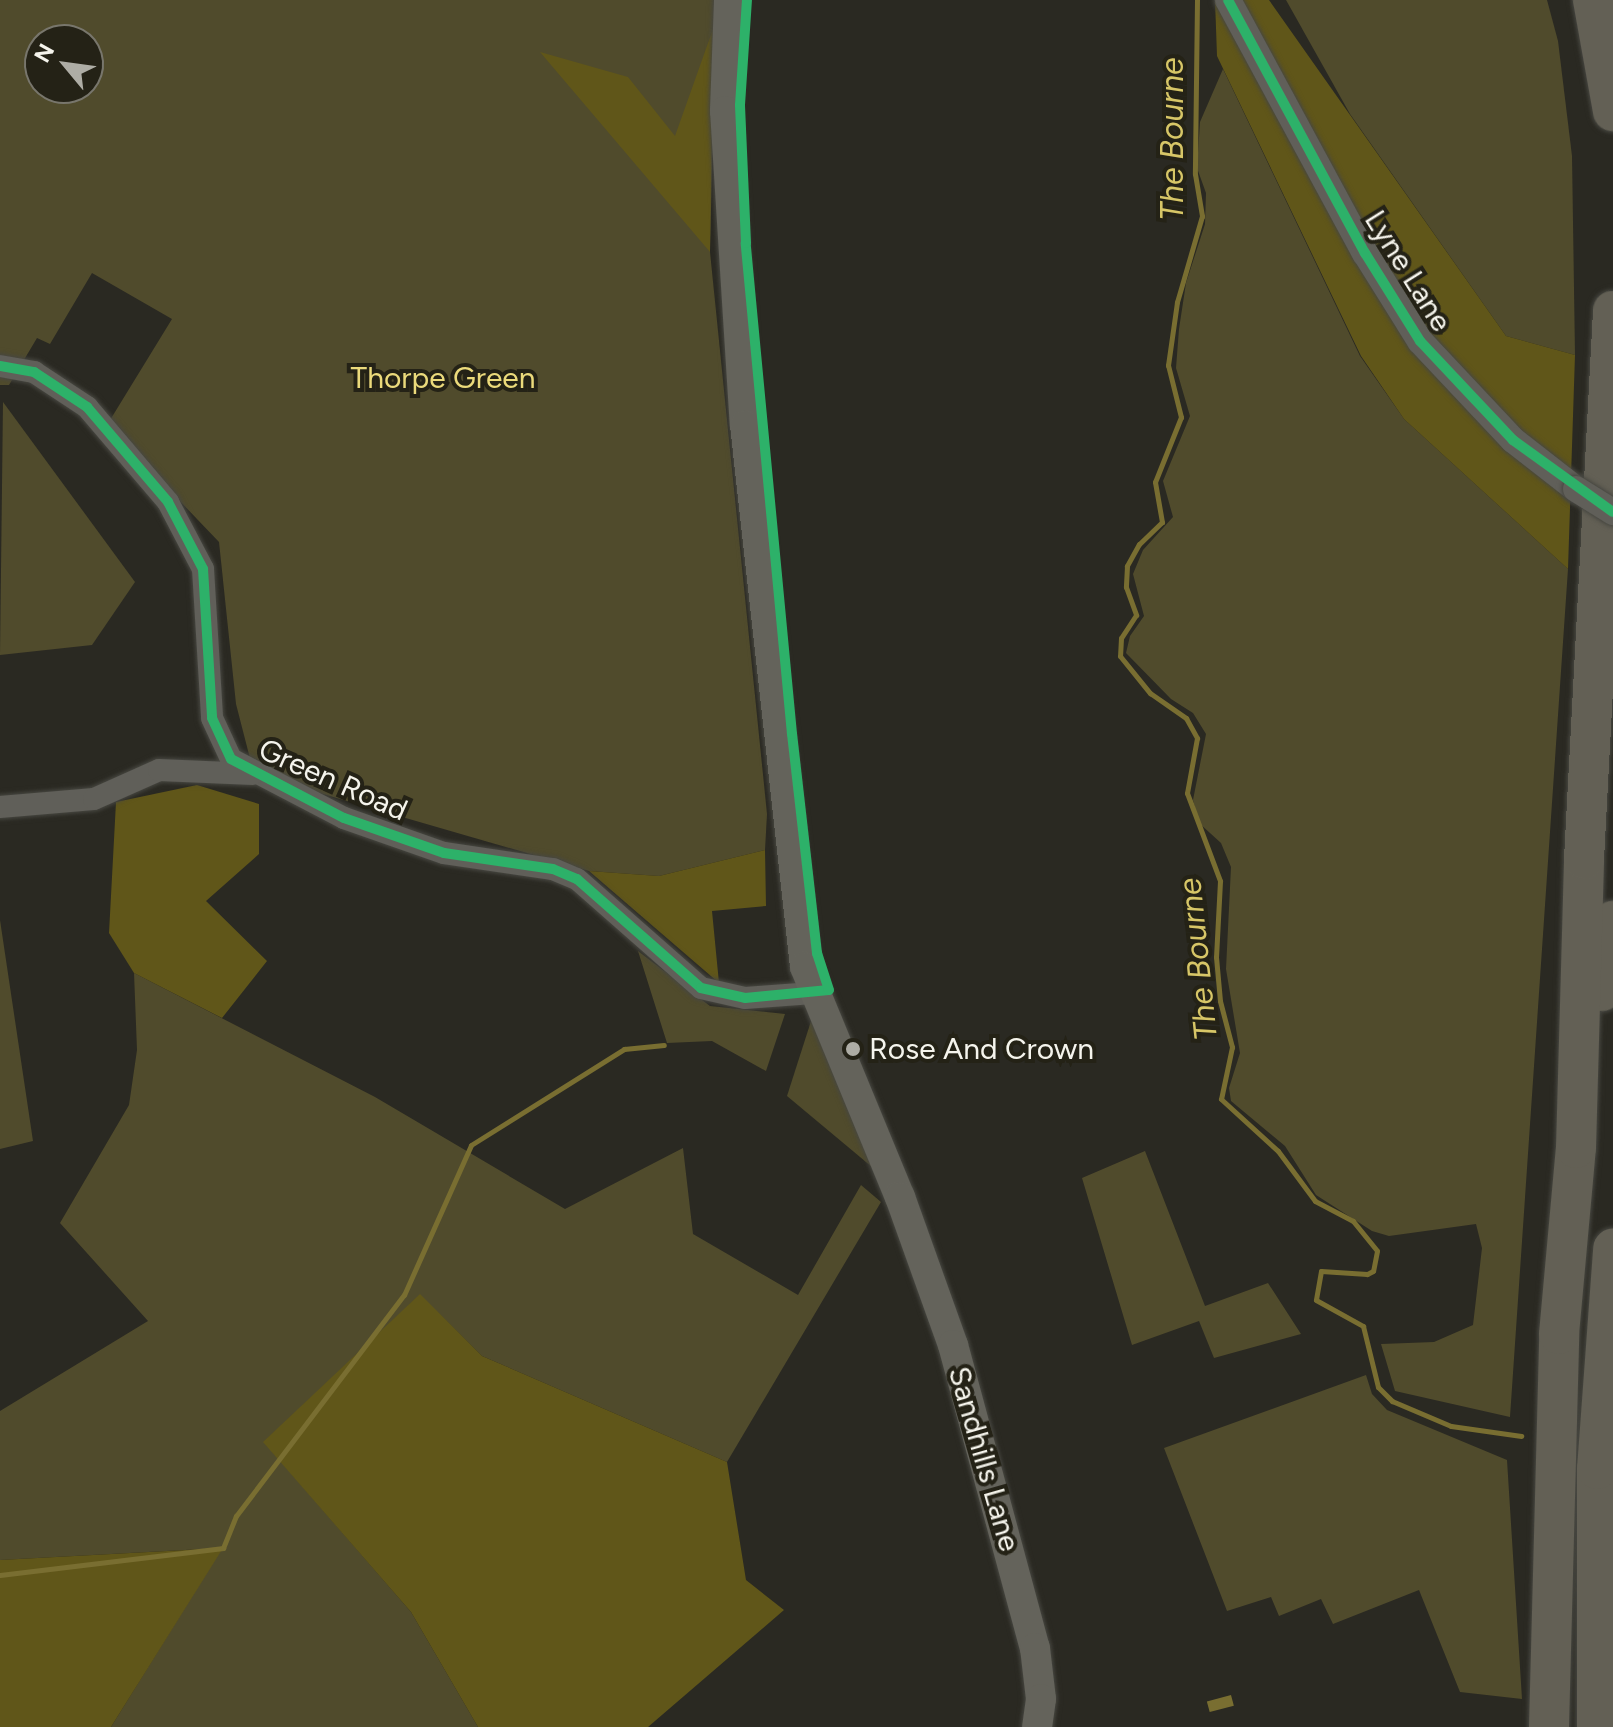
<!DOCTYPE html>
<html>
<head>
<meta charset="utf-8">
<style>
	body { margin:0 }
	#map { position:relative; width:1613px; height:1727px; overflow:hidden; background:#2a2922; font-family:Figtree,sans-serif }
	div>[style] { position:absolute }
	.green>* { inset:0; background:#504b2c }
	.forest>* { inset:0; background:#605619 }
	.water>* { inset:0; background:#796e31; transform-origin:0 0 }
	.stream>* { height:5px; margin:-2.5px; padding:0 2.5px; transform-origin:2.5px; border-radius:2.5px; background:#796e31 }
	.roads { filter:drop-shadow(0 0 2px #474741) drop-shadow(0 0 2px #474741) }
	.minor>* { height:22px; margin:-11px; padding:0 11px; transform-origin:11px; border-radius:11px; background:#605f59 }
	.tertiary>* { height:26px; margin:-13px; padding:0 13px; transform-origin:13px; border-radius:13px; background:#605f59 }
	.secondary>* { height:30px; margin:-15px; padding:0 15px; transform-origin:15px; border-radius:15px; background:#64635b }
	.motorway>* { height:40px; margin:-20px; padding:0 20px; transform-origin:20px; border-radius:20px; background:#636055 }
	.bridges { filter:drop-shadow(0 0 2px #474741) drop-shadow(0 0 2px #474741) }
	.tertiary-bridge>* { height:26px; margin:-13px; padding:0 13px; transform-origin:13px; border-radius:13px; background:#605f59 }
	.cycleway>* { height:10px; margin:-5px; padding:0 5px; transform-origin:5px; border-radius:5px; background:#2db169 }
	.dots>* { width:22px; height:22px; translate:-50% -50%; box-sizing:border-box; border:4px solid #242216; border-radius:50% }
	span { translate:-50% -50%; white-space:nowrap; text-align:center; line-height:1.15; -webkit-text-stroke:8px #242216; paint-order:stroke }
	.street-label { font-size:30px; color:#f5f4ec }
	.park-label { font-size:30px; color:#ebda7b }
	.poi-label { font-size:30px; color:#f5f4ec }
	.left { translate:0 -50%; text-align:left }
	.water-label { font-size:32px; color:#d7c667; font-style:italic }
	.north { position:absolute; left:24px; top:24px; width:80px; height:80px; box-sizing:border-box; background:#242216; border:2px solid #78766c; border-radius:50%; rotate:299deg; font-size:22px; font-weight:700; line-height:32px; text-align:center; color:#f5f4ec }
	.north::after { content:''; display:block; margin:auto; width:28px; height:36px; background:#aeada5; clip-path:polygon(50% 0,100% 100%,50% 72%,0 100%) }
</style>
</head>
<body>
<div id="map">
	<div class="green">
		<div style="clip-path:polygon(evenodd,0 0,716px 0,710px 252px,767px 814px,765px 850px,659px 876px,589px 871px,254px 774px,236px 704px,219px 542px,107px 425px,172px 319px,92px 273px,50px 344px,37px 338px,9px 385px,0 385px,0 0,40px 40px,88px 40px,88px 88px,40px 88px,40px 40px)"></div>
		<div style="clip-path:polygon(1286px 0,1547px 0,1558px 41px,1572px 156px,1575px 355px,1506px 336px,1350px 114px)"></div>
		<div style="clip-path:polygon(1223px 69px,1360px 356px,1404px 419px,1568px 569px,1510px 1417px,1395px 1391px,1381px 1344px,1434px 1342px,1473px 1325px,1482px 1248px,1476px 1224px,1389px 1236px,1372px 1231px,1316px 1195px,1285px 1146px,1231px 1101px,1229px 1088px,1240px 1053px,1226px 969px,1231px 867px,1221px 843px,1199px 823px,1193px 800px,1206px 734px,1193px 713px,1171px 699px,1126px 653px,1130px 636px,1144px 616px,1133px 574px,1143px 550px,1173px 517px,1163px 481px,1190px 416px,1176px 368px,1179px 329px,1186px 283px,1205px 224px,1206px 193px,1197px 168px,1200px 122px)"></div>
		<div style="clip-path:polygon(3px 402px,135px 582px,92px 645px,0 655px)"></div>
		<div style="clip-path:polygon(0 920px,33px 1141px,0 1149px)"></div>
		<div style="clip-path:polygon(638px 951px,710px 1006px,785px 1014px,766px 1071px,712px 1041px,667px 1043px)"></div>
		<div style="clip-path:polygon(134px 973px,375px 1097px,565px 1209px,683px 1148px,693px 1234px,798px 1295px,861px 1185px,881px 1202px,727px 1462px,482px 1356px,420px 1295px,264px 1442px,411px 1612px,478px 1727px,111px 1727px,222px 1548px,0 1560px,0 1411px,148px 1321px,60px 1223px,129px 1105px,137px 1050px)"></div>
		<div style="clip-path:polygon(812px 1018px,872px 1167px,787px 1096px)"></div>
		<div style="clip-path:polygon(1145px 1151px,1205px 1306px,1268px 1283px,1301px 1334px,1214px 1358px,1199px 1321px,1132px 1345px,1082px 1178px)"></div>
		<div style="clip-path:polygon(1366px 1375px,1372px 1394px,1387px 1410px,1507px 1460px,1522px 1699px,1460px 1692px,1419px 1590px,1333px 1624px,1321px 1599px,1279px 1616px,1271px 1597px,1227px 1611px,1164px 1448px)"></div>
	</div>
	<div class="forest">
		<div style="clip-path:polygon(1215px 0,1269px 0,1506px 336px,1575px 355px,1568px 569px,1404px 419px,1361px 356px,1217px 56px)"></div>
		<div style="clip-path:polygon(713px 29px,710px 252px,540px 52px,628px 77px,675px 136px)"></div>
		<div style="clip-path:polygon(197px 785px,259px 804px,259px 854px,206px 901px,267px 961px,222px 1018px,134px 973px,109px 933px,116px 802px)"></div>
		<div style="clip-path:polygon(765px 850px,766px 906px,712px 911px,719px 983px,589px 871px,659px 876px)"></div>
		<div style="clip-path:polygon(420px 1294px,482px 1356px,727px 1462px,746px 1580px,784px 1610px,648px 1727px,478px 1727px,411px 1612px,263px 1442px)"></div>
		<div style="clip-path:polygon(223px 1548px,111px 1727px,0 1727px,0 1560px)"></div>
	</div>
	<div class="water">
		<div style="left:1231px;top:1695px;width:11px;height:25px;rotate:75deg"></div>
	</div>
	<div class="stream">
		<div style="left:1197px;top:0;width:174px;rotate:90.7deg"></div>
		<div style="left:1195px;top:174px;width:43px;rotate:80.5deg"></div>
		<div style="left:1202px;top:216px;width:90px;rotate:106.2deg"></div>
		<div style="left:1177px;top:302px;width:64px;rotate:98.1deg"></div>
		<div style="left:1168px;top:365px;width:54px;rotate:76deg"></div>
		<div style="left:1181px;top:417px;width:70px;rotate:111.8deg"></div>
		<div style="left:1155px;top:482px;width:41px;rotate:80.1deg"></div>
		<div style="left:1162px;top:522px;width:32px;rotate:136deg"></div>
		<div style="left:1139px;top:544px;width:25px;rotate:119deg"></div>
		<div style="left:1127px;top:566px;width:21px;rotate:93deg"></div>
		<div style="left:1126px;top:587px;width:30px;rotate:70deg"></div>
		<div style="left:1136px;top:615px;width:27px;rotate:123deg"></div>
		<div style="left:1121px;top:638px;width:18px;rotate:93deg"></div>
		<div style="left:1120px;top:656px;width:48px;rotate:51deg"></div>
		<div style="left:1150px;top:693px;width:44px;rotate:34.8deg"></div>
		<div style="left:1186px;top:718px;width:23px;rotate:61deg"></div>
		<div style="left:1197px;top:738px;width:56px;rotate:100.3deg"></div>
		<div style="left:1187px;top:793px;width:94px;rotate:69.4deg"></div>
		<div style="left:1220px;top:881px;width:76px;rotate:93deg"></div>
		<div style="left:1216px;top:957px;width:44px;rotate:84.8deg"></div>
		<div style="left:1220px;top:1001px;width:48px;rotate:75.4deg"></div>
		<div style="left:1232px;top:1047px;width:53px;rotate:101.9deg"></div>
		<div style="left:1221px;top:1099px;width:77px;rotate:42.4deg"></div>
		<div style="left:1278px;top:1151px;width:62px;rotate:53.5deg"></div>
		<div style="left:1315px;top:1201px;width:43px;rotate:27.8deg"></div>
		<div style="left:1353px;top:1221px;width:38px;rotate:51deg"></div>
		<div style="left:1377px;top:1251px;width:20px;rotate:101deg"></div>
		<div style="left:1373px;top:1271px;width:7px;rotate:153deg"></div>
		<div style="left:1367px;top:1274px;width:46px;rotate:-176.3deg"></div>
		<div style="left:1321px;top:1271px;width:29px;rotate:100deg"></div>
		<div style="left:1316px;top:1300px;width:54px;rotate:29deg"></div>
		<div style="left:1363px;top:1326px;width:63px;rotate:76.2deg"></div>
		<div style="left:1378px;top:1387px;width:20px;rotate:45deg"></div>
		<div style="left:1392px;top:1401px;width:64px;rotate:23deg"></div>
		<div style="left:1451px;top:1426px;width:71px;rotate:8.1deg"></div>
		<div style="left:0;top:1575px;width:225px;rotate:-6.9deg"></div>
		<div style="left:223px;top:1548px;width:35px;rotate:-68deg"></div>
		<div style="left:236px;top:1516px;width:278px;rotate:-52.8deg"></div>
		<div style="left:404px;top:1295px;width:164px;rotate:-65.9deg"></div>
		<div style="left:471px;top:1145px;width:181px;rotate:-32.1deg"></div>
		<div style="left:624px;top:1049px;width:40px;rotate:-5.7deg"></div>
	</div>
	<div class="roads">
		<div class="minor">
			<div style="left:0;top:366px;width:35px;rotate:10deg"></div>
			<div style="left:34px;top:372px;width:64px;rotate:33.4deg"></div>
			<div style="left:87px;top:407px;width:125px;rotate:49.5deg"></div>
			<div style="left:168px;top:502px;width:76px;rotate:62.4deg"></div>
			<div style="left:203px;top:569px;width:149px;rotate:86.5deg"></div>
			<div style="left:212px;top:718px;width:45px;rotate:65.1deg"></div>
			<div style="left:231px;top:759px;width:127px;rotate:27.6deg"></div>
			<div style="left:344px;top:818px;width:106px;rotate:19.3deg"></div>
			<div style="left:444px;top:853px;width:110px;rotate:8.4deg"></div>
			<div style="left:553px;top:869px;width:26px;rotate:23deg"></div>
			<div style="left:577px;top:879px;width:165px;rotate:41.3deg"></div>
			<div style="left:701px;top:988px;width:45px;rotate:12.8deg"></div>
			<div style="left:745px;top:998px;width:68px;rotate:-4.2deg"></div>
			<div style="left:0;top:807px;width:94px;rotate:-4.9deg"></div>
			<div style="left:94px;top:799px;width:71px;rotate:-24deg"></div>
			<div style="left:159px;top:770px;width:94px;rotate:2.4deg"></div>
		</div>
		<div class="tertiary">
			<div style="left:1228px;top:0;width:288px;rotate:61.6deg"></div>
			<div style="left:1365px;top:253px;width:104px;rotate:58deg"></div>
			<div style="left:1420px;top:341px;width:136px;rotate:46.8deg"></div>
			<div style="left:1513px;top:440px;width:80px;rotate:37.9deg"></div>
		</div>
		<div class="secondary">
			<div style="left:729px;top:0;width:111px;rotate:92.1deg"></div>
			<div style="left:725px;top:111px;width:315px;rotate:86.4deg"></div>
			<div style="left:745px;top:425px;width:545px;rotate:83.68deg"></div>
			<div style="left:805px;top:967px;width:249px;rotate:67.6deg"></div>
			<div style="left:900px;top:1197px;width:157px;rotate:70.3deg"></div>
			<div style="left:953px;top:1345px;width:314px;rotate:74.9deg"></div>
			<div style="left:1035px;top:1648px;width:51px;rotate:83.3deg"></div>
			<div style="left:1041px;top:1699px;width:28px;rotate:98deg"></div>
		</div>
		<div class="motorway">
			<div style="left:1593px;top:0;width:113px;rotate:79.8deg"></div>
			<div style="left:1602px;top:991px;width:71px;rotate:-81.1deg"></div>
			<div style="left:1549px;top:1727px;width:393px;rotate:-88.5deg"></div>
			<div style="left:1559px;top:1334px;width:187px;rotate:-84.8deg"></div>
			<div style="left:1576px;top:1148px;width:289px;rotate:-88.4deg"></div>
			<div style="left:1584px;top:859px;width:549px;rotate:-86.97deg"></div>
			<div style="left:1597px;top:1727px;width:258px;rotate:-90deg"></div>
			<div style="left:1597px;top:1469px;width:221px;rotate:-85.8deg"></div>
		</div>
	</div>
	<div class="bridges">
		<div class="tertiary-bridge">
			<div style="left:1576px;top:489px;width:44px;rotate:31.9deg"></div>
		</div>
	</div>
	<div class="cycleway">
		<div style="left:1228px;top:0;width:288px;rotate:61.6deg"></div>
		<div style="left:1365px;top:253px;width:104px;rotate:58deg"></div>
		<div style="left:1420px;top:341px;width:136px;rotate:46.8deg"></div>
		<div style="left:1513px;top:440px;width:123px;rotate:35.8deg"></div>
		<div style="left:0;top:366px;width:35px;rotate:10deg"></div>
		<div style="left:34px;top:372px;width:64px;rotate:33.4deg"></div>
		<div style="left:87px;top:407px;width:125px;rotate:49.5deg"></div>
		<div style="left:168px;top:502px;width:76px;rotate:62.4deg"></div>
		<div style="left:203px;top:569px;width:149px;rotate:86.5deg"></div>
		<div style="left:212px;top:718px;width:45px;rotate:65.1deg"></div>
		<div style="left:231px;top:759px;width:127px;rotate:27.6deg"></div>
		<div style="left:344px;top:818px;width:106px;rotate:19.3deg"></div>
		<div style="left:444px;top:853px;width:110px;rotate:8.4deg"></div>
		<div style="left:553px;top:869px;width:26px;rotate:23deg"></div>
		<div style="left:577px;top:879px;width:165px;rotate:41.3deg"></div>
		<div style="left:701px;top:988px;width:45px;rotate:12.8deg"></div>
		<div style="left:745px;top:998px;width:84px;rotate:-5.4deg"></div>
		<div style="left:829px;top:990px;width:39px;rotate:-108deg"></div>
		<div style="left:817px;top:953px;width:220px;rotate:-96.5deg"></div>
		<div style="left:792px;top:734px;width:493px;rotate:-95.4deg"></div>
		<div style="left:746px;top:243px;width:138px;rotate:-92.5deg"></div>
		<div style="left:740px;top:105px;width:105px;rotate:-86.2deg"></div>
	</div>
	<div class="dots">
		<div style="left:853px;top:1049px;background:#aeada5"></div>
	</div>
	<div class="street-label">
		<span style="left:1408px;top:271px;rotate:58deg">Lyne Lane</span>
		<span style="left:333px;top:780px;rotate:24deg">Green Road</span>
		<span style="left:984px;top:1459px;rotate:74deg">Sandhills Lane</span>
	</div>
	<div class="park-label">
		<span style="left:443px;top:378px">Thorpe Green</span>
	</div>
	<div class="poi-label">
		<span class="left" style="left:869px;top:1049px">Rose And Crown</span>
	</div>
	<div class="water-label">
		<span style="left:1172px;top:139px;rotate:-90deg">The Bourne</span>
		<span style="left:1198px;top:959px;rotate:-96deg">The Bourne</span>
	</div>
	<div class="north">N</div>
</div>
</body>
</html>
